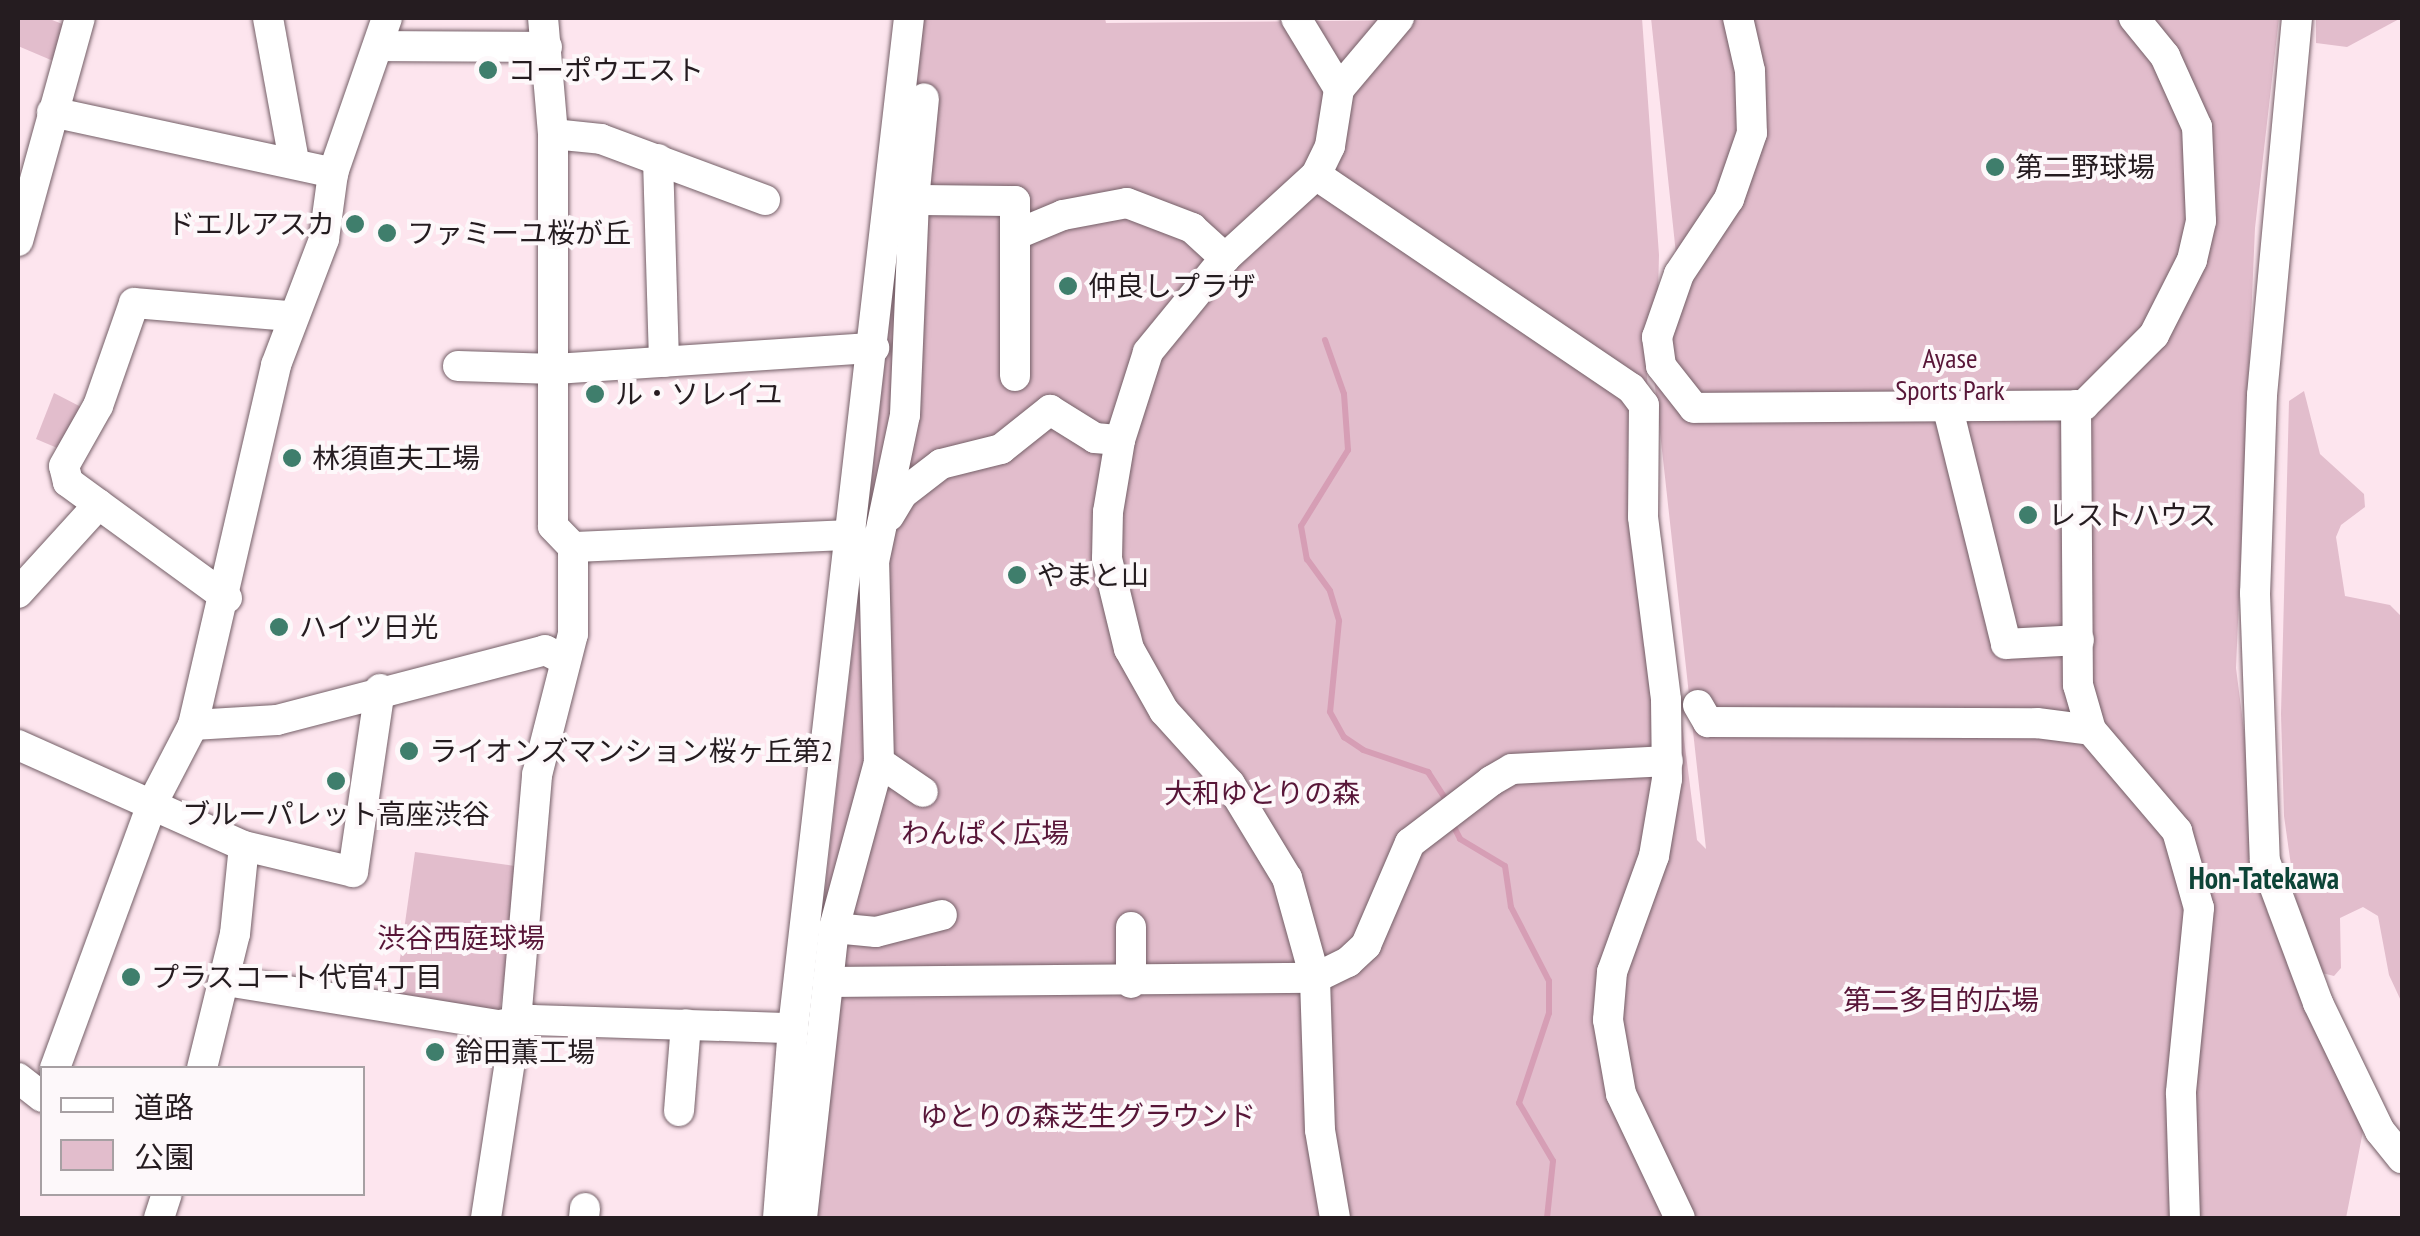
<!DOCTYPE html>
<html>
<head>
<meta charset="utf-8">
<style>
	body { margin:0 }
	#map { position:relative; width:2420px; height:1236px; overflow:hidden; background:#fde5ee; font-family:"PT Sans Narrow","Noto Sans JP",sans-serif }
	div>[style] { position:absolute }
	.green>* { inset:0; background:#e2bdcc; transform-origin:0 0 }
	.stream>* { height:6px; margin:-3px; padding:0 3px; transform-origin:3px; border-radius:3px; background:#d69eb5 }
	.roads { filter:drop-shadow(0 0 2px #745f67) drop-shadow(0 0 2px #745f67) }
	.minor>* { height:30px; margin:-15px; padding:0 15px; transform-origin:15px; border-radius:15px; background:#fff }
	.dots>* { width:28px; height:28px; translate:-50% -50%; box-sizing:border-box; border:5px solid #fdf8fa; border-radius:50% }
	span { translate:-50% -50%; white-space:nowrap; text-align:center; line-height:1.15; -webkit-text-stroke:8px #fdf8fa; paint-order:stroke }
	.poi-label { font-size:28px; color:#251c20 }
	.left { translate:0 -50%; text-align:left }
	.right { translate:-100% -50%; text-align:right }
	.park-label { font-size:28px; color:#581638 }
	.neighbourhood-label { font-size:30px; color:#0d4437; font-weight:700 }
	.frame { position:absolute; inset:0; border:20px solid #251c20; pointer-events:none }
	.legend { position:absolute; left:40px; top:1066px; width:325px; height:130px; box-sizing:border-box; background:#fdf8fa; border:2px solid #a7a0a3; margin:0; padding:12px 18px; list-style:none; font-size:30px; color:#251c20 }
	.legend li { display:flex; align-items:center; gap:20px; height:50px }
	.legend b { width:50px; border:2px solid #a7a0a3 }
</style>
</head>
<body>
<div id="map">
	<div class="green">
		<div style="clip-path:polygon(18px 18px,47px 18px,70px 27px,58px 63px,18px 46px)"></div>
		<div style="clip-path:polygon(924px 18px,1105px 18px,1106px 23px,1642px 18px,1659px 255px,1658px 294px,1645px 335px,1653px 499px,1697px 840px,1706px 849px,1649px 332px,1676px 254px,1651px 18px,2279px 18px,2255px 228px,2236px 668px,2267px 911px,2364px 1126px,2346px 1218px,788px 1218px)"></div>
		<div style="clip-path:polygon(2316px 18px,2401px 18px,2347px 47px,2316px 43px)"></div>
		<div style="clip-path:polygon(2304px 391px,2320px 454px,2364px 494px,2365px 507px,2341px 525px,2336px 537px,2345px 596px,2390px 605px,2402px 617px,2402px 1003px,2389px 975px,2378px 916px,2363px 907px,2340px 918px,2341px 968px,2334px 976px,2322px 973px,2296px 901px,2284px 816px,2281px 714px,2289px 401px)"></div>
		<div style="clip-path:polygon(54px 393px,85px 409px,62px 450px,36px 439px)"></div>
		<div style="left:415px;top:852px;width:106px;height:147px;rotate:8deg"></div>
	</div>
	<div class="stream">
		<div style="left:1325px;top:340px;width:57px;rotate:70.6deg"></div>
		<div style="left:1344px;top:394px;width:56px;rotate:85.9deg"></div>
		<div style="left:1348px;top:450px;width:89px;rotate:121.7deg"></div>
		<div style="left:1301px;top:526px;width:34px;rotate:80deg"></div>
		<div style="left:1307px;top:559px;width:39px;rotate:54deg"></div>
		<div style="left:1330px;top:591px;width:31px;rotate:73deg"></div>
		<div style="left:1339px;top:621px;width:91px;rotate:95.6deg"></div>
		<div style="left:1330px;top:712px;width:29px;rotate:61deg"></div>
		<div style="left:1344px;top:737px;width:23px;rotate:34deg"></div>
		<div style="left:1363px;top:750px;width:69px;rotate:18.7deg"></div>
		<div style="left:1428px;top:772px;width:38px;rotate:57deg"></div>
		<div style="left:1451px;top:821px;width:20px;rotate:63deg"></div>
		<div style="left:1460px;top:839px;width:52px;rotate:31deg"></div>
		<div style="left:1505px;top:866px;width:41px;rotate:81.7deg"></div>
		<div style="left:1511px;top:907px;width:83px;rotate:62.8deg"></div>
		<div style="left:1549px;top:981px;width:32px;rotate:90deg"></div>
		<div style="left:1549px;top:1013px;width:95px;rotate:108.4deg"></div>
		<div style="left:1519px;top:1103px;width:67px;rotate:59.6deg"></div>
		<div style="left:1553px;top:1161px;width:57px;rotate:96deg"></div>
	</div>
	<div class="roads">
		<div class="minor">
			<div style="left:268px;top:18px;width:145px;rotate:79.7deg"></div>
			<div style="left:1296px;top:18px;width:83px;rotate:58.8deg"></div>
			<div style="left:1738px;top:18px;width:54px;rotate:77.2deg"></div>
			<div style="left:1750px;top:71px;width:62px;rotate:88.2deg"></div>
			<div style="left:1752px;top:133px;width:70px;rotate:109.2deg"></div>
			<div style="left:1729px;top:199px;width:90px;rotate:123.7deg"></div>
			<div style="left:1679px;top:274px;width:67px;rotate:109.2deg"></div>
			<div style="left:1657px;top:337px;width:29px;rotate:82deg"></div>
			<div style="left:1661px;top:366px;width:53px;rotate:51.8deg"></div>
			<div style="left:1694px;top:408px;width:390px;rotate:-0.4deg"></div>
			<div style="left:2084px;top:405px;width:99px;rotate:-45deg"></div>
			<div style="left:2154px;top:335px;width:84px;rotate:-63.1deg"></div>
			<div style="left:2192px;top:260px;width:40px;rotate:-77deg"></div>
			<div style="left:2201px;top:221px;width:94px;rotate:-92.4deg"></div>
			<div style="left:2197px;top:127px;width:78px;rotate:-114.3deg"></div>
			<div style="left:2165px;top:56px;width:49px;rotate:-129.2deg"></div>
			<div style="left:2297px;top:18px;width:379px;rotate:95.3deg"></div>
			<div style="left:2262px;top:395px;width:198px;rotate:92deg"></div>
			<div style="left:2255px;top:593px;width:268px;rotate:87.9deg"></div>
			<div style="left:2265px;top:861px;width:152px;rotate:69.5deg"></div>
			<div style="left:2318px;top:1003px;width:142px;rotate:64.2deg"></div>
			<div style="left:2380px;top:1131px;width:35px;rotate:51deg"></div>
			<div style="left:382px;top:46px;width:165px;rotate:0.3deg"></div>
			<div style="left:52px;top:112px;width:288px;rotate:12.2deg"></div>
			<div style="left:553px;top:134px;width:48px;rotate:5.9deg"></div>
			<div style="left:601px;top:139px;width:175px;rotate:20.4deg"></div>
			<div style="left:658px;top:159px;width:203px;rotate:88.3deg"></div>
			<div style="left:1316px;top:175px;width:380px;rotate:34.1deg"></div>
			<div style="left:1631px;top:388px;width:21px;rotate:53deg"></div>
			<div style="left:1644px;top:405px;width:112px;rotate:90.5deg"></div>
			<div style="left:1643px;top:517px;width:184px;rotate:82.8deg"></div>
			<div style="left:1666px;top:700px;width:79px;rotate:89.3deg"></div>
			<div style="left:1667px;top:779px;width:78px;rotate:99.6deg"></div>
			<div style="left:1654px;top:856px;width:123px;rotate:109.9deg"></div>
			<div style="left:1612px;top:972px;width:48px;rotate:94.8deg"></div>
			<div style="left:1608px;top:1020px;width:75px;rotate:80deg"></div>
			<div style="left:1621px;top:1094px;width:137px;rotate:64.6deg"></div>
			<div style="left:914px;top:200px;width:102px;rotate:-84.4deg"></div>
			<div style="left:1015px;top:235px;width:52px;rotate:-22.6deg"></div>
			<div style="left:1063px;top:215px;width:65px;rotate:-10.6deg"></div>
			<div style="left:1127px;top:203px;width:70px;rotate:21deg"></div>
			<div style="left:1192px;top:228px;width:45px;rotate:42.3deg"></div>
			<div style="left:18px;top:241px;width:231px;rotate:-74.5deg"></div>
			<div style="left:458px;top:366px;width:97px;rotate:1.8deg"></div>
			<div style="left:555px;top:369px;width:320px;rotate:-3.8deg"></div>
			<div style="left:1947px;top:405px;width:246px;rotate:76.1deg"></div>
			<div style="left:2006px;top:644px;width:73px;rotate:-3.1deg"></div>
			<div style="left:2076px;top:405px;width:280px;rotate:89.6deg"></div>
			<div style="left:2078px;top:685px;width:47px;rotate:73.9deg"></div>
			<div style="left:2091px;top:730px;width:133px;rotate:49.6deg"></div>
			<div style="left:2177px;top:831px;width:80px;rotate:74.1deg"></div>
			<div style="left:2199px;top:908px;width:186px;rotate:95.6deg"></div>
			<div style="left:2181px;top:1093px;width:125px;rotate:88.2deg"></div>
			<div style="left:889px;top:516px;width:26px;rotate:-59deg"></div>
			<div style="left:902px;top:494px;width:49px;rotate:-37.6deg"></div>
			<div style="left:941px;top:464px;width:62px;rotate:-14deg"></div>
			<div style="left:1001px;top:449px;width:63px;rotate:-38.5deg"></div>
			<div style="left:1050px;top:410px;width:53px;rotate:31.9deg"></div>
			<div style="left:1095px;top:438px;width:25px;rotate:5deg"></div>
			<div style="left:573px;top:547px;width:280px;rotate:-2.5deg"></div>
			<div style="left:18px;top:593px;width:120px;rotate:-47.7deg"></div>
			<div style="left:227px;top:598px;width:197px;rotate:-143.9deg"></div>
			<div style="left:68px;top:482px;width:16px;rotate:-104deg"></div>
			<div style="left:64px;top:466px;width:69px;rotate:-60.5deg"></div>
			<div style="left:98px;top:406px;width:109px;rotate:-70.7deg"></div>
			<div style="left:134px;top:303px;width:157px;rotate:4.8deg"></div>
			<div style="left:1698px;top:705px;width:20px;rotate:60deg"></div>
			<div style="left:1708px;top:722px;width:329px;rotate:0.2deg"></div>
			<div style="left:2037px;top:723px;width:54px;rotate:7.4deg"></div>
			<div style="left:193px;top:725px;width:84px;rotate:-3.4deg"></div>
			<div style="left:277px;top:720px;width:277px;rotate:-14.6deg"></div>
			<div style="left:545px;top:650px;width:20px;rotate:27deg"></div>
			<div style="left:18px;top:745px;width:248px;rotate:24.1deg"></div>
			<div style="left:244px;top:846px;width:112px;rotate:13.4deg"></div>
			<div style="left:353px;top:872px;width:185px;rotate:-81.6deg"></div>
			<div style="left:879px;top:762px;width:53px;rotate:34.3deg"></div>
			<div style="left:834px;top:928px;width:42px;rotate:5.4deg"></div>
			<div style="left:876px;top:932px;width:68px;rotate:-14.4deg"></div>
			<div style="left:226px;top:981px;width:277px;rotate:9.2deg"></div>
			<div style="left:499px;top:1025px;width:33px;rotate:-9deg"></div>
			<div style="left:532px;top:1020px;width:261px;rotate:1.8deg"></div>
			<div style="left:828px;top:982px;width:487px;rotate:-0.5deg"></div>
			<div style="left:1315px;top:978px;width:37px;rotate:-26deg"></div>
			<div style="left:1348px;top:962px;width:25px;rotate:-43deg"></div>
			<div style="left:1366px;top:945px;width:111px;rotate:-66.7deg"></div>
			<div style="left:1410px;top:843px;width:102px;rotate:-37.4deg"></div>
			<div style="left:1491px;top:781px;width:24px;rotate:-30deg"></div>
			<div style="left:1512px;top:769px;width:156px;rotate:-2.9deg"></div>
			<div style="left:1131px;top:983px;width:56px;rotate:-90deg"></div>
			<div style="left:55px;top:1068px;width:283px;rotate:-69.8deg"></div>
			<div style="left:153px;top:802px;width:87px;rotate:-62.5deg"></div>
			<div style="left:193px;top:725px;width:369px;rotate:-77deg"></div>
			<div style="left:276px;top:365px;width:135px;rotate:-69.1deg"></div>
			<div style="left:324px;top:239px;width:67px;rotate:-82.2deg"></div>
			<div style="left:333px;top:173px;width:164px;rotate:-70.8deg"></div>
			<div style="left:202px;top:1068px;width:138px;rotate:-76.2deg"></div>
			<div style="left:235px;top:934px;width:88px;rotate:-84.2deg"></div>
			<div style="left:18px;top:1078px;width:31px;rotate:38deg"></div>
			<div style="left:679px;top:1111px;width:87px;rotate:-85.4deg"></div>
			<div style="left:159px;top:1218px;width:25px;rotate:-72deg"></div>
			<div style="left:486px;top:1218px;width:199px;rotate:-81.3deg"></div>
			<div style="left:516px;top:1021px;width:247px;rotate:-85.1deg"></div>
			<div style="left:537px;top:775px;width:146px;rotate:-75.7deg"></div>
			<div style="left:573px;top:634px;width:87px;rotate:-90deg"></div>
			<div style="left:573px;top:547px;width:29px;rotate:-134deg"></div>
			<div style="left:553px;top:526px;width:392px;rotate:-90deg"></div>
			<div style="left:553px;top:134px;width:116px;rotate:-94.9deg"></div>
			<div style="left:584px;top:1218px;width:10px;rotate:-84deg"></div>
			<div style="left:778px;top:1218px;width:191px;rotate:-85.5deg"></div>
			<div style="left:793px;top:1028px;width:1017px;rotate:-83.45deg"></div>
			<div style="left:802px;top:1218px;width:292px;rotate:-83.7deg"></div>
			<div style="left:834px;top:928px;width:172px;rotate:-74.8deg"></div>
			<div style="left:879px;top:762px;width:200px;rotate:-91.4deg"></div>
			<div style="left:874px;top:562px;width:150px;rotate:-78.1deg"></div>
			<div style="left:905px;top:415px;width:215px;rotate:-87.6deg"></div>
			<div style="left:914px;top:200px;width:101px;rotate:0.6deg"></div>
			<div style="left:1015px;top:201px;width:175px;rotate:90deg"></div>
			<div style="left:1335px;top:1218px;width:89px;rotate:-99.7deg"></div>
			<div style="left:1320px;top:1130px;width:152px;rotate:-91.9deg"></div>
			<div style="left:1315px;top:978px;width:104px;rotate:-105.6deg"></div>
			<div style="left:1287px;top:878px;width:110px;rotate:-121.2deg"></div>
			<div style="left:1230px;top:784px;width:98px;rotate:-132.1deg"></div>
			<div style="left:1164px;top:711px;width:71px;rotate:-119.4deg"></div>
			<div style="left:1129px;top:649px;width:93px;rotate:-103.7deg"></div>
			<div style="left:1107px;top:559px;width:47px;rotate:-88.8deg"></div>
			<div style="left:1108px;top:512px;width:73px;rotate:-80.5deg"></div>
			<div style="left:1120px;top:440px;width:92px;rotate:-72.3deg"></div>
			<div style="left:1148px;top:352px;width:122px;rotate:-50.7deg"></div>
			<div style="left:1225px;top:258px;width:123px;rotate:-42.4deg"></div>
			<div style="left:1316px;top:175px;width:32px;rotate:-64deg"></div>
			<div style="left:1330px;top:146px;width:58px;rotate:-81deg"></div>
			<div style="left:1339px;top:89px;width:93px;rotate:-49.8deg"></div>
		</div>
	</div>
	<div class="dots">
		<div style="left:488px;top:70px;background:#3f7e6c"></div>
		<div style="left:1995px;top:167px;background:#3f7e6c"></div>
		<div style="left:355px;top:224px;background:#3f7e6c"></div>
		<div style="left:387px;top:233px;background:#3f7e6c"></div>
		<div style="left:1068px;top:286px;background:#3f7e6c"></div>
		<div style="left:595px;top:394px;background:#3f7e6c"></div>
		<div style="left:292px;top:458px;background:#3f7e6c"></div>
		<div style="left:2028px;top:515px;background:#3f7e6c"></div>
		<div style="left:1017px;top:575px;background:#3f7e6c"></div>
		<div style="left:279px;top:627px;background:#3f7e6c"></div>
		<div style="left:409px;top:751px;background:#3f7e6c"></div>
		<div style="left:336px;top:781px;background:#3f7e6c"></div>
		<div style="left:131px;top:977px;background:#3f7e6c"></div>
		<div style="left:435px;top:1052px;background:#3f7e6c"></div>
	</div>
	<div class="poi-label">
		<span class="left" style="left:508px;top:70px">コーポウエスト</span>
		<span class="left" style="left:2015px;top:167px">第二野球場</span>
		<span class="right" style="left:335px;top:224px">ドエルアスカ</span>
		<span class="left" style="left:407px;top:233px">ファミーユ桜が丘</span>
		<span class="left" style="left:1088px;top:286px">仲良しプラザ</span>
		<span class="left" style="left:615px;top:394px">ル・ソレイユ</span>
		<span class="left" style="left:312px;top:458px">林須直夫工場</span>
		<span class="left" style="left:2048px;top:515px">レストハウス</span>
		<span class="left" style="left:1037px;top:575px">やまと山</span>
		<span class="left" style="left:299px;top:627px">ハイツ日光</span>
		<span class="left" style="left:429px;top:751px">ライオンズマンション桜ヶ丘第2</span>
		<span style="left:336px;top:814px">ブルーパレット高座渋谷</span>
		<span class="left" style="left:151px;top:977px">プラスコート代官4丁目</span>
		<span class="left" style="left:455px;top:1052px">鈴田薫工場</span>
	</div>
	<div class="park-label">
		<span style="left:1950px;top:374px">Ayase<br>Sports Park</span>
		<span style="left:1262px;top:793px">大和ゆとりの森</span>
		<span style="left:985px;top:833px">わんぱく広場</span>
		<span style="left:461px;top:938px">渋谷西庭球場</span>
		<span style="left:1941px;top:1000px">第二多目的広場</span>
		<span style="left:1088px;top:1116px">ゆとりの森芝生グラウンド</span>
	</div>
	<div class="neighbourhood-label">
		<span style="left:2264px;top:878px">Hon-Tatekawa</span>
	</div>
	<div class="frame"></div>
	<ul class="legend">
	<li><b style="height:12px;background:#fff"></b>道路</li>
	<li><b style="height:28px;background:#e2bdcc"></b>公園</li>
	</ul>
</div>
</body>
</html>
